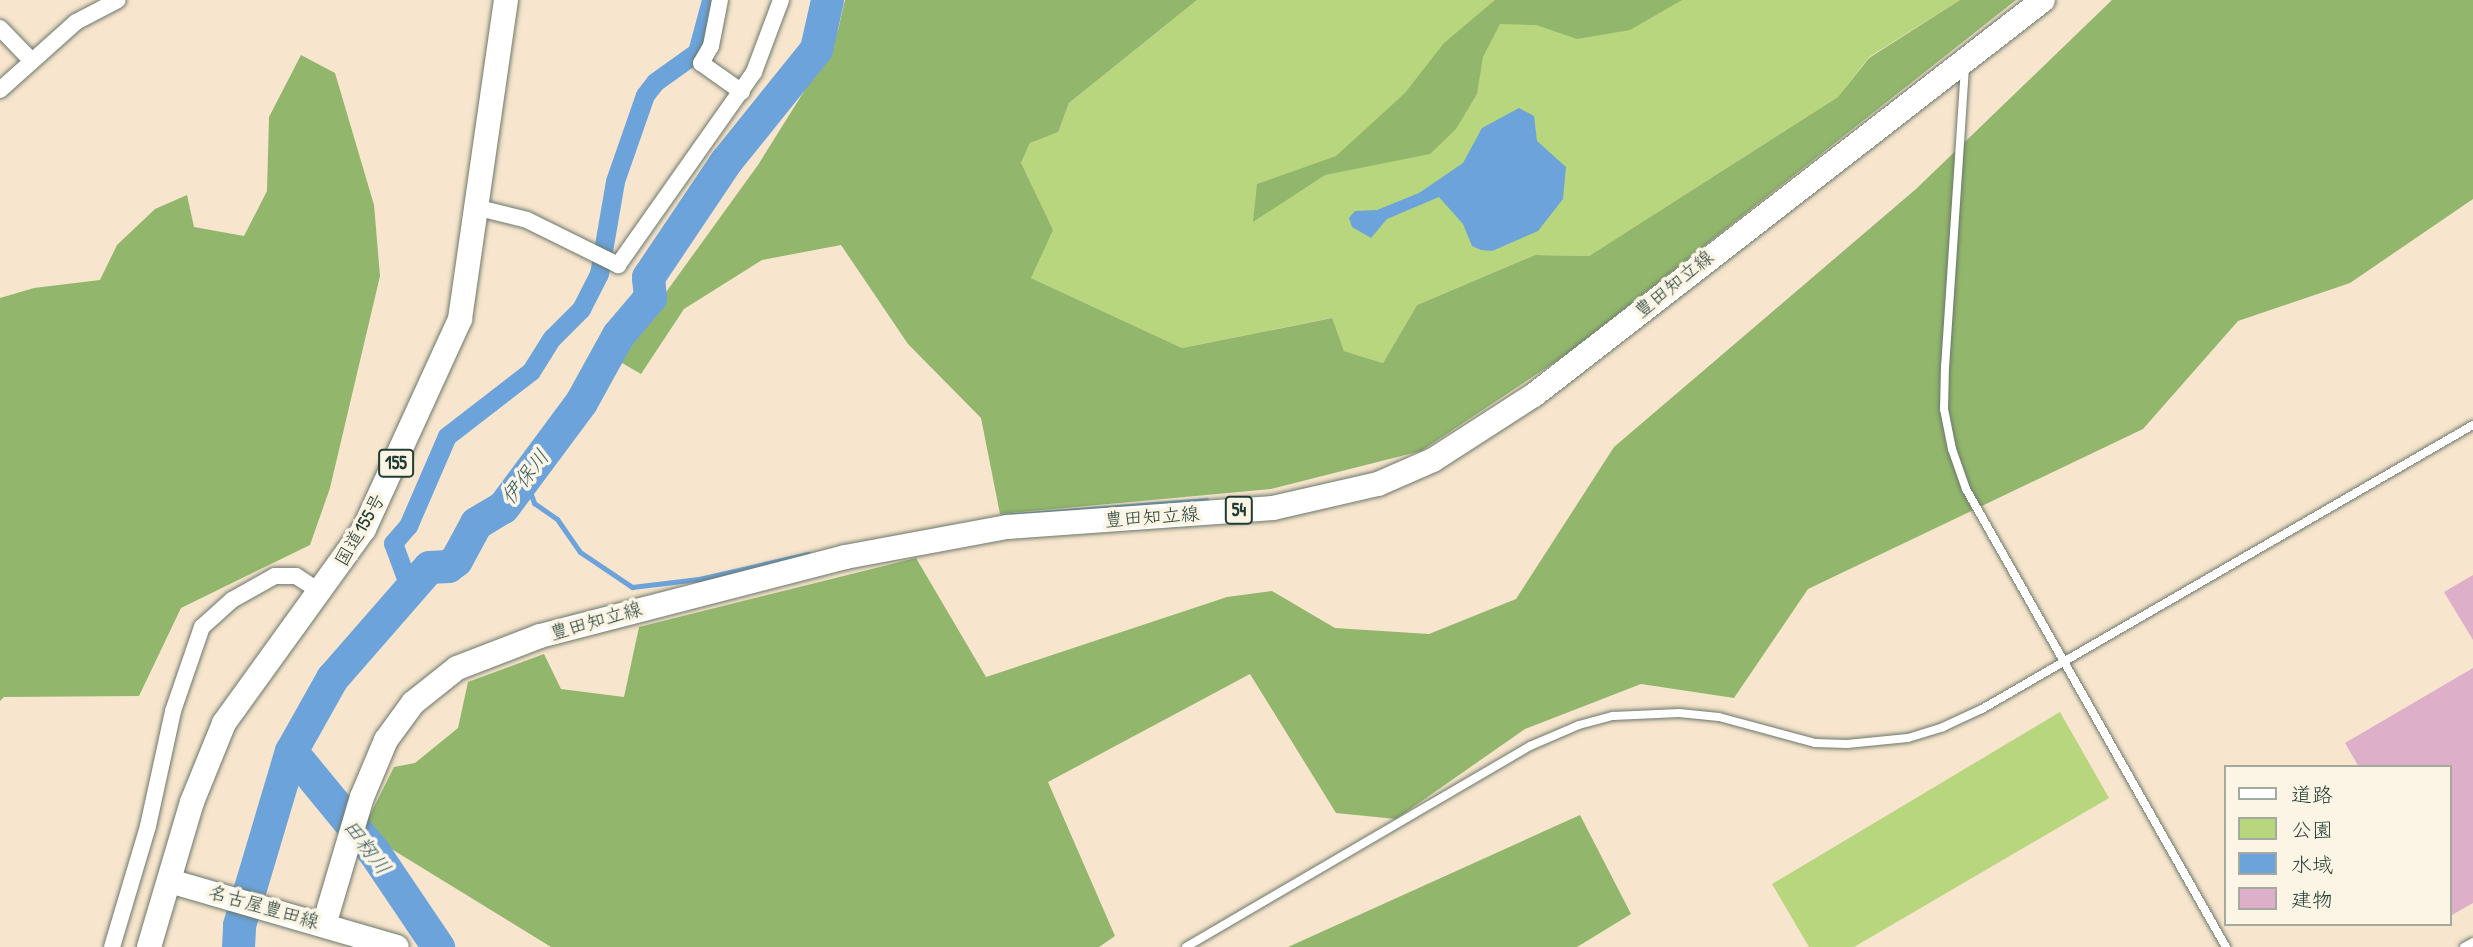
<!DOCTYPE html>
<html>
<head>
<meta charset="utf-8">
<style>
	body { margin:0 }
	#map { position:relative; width:2473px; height:947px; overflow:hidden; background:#f7e5cd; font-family:"Patrick Hand","Klee One",sans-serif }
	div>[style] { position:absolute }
	.green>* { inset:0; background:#b8d67d }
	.forest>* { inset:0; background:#92b76c }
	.water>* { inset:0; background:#6ca3da }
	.stream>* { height:5px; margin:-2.5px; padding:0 2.5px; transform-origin:2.5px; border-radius:2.5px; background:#6ca3da }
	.canal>* { height:19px; margin:-9.5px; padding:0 9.5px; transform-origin:9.5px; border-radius:9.5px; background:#6ca3da }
	.river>* { height:33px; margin:-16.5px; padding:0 16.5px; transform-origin:16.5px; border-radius:16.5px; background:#6ca3da }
	.building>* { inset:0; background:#deafc8 }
	.roads { filter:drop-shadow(0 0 2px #6b786a) drop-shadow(0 0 2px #6b786a) }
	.service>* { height:8px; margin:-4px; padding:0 4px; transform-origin:4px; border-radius:4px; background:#fff }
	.minor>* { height:16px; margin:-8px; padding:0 8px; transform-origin:8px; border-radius:8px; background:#fff }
	.primary>* { height:24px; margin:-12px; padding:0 12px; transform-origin:12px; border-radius:12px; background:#fff }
	.trunk>* { height:24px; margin:-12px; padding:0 12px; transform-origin:12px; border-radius:12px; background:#fff }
	span { translate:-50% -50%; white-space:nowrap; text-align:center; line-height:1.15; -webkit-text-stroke:7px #fcf5e5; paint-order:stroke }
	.shield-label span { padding:2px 5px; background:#fcf5e5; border:2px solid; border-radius:5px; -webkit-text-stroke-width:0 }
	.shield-label { font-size:18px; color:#1f3d34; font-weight:700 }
	.street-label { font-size:19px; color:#1f3d34 }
	.water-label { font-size:21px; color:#365c66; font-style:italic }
	.legend { position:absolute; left:2224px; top:765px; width:228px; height:161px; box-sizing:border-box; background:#fcf5e5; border:2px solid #a4ab9e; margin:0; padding:9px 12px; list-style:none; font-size:21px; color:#1f3d34 }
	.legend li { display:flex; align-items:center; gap:14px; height:35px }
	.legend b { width:35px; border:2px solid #a4ab9e }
</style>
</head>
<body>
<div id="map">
	<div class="green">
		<div style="clip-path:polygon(1197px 0,1960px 0,1869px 57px,1838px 97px,1589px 256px,1535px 255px,1417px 305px,1383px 363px,1344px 351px,1331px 318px,1182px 348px,1031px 278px,1027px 181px,1021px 163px,1030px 143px,1058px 131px,1069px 103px)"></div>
		<div style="clip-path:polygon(2060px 712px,2109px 798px,1854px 947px,1809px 947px,1772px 884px)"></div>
	</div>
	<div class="forest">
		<div style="clip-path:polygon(845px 0,1197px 0,1069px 103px,1058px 132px,1030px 143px,1021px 163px,1053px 230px,1031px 278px,1182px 348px,1332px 318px,1344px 351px,1383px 363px,1417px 305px,1535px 255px,1589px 256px,1838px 97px,1869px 58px,1960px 0,2016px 0,1567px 354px,1421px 451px,1271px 489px,1000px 514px,981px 418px,908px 344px,841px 245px,762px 260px,684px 309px,641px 374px,617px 360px,758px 165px,818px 69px,838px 30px)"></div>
		<div style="clip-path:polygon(1495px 0,1682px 0,1630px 30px,1577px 39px,1536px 25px,1500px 24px,1483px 57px,1477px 94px,1456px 129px,1430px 154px,1325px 175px,1253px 222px,1257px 184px,1336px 156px,1405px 93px,1444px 43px)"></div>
		<div style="clip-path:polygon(2112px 0,2473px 0,2473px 199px,2350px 283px,2238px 321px,2143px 429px,1808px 589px,1734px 698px,1641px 684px,1525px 729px,1396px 819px,1336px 813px,1250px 674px,1048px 782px,1115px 936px,1099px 947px,551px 947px,372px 837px,368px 819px,394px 767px,415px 763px,458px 728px,468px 682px,544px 654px,561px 689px,624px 697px,639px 627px,916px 558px,986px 677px,1227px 597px,1272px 591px,1335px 628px,1429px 634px,1516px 599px,1614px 447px,1916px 189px)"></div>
		<div style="clip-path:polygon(301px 55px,335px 73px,374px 205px,380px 276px,330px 488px,310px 545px,181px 608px,139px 696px,4px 697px,0 701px,0 298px,34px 288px,100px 280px,117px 245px,155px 209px,187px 195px,194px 227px,244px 236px,267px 191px,269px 117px)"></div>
		<div style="clip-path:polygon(1580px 815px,1631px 914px,1577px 947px,1288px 947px)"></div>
	</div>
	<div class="water">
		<div style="clip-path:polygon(1519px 108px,1534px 116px,1537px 141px,1566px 167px,1563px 199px,1538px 231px,1492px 251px,1481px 250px,1472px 246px,1463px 224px,1439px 197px,1387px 219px,1371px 238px,1352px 227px,1349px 218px,1355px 211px,1377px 210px,1419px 193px,1463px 163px,1482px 128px)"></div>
	</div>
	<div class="stream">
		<div style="left:525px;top:478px;width:27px;rotate:70deg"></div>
		<div style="left:534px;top:503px;width:28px;rotate:35deg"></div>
		<div style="left:557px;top:519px;width:40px;rotate:55.1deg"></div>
		<div style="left:580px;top:552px;width:63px;rotate:33.9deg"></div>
		<div style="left:632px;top:587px;width:67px;rotate:-6.8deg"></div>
		<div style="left:699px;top:579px;width:112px;rotate:-12.9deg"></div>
		<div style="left:1003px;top:516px;width:204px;rotate:-4.5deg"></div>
	</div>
	<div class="canal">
		<div style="left:410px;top:589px;width:49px;rotate:-110.3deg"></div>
		<div style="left:393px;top:543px;width:23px;rotate:-49deg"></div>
		<div style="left:408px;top:526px;width:98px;rotate:-66.6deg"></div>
		<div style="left:447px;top:436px;width:106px;rotate:-37.7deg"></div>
		<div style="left:531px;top:371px;width:39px;rotate:-58deg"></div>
		<div style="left:552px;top:338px;width:41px;rotate:-45deg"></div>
		<div style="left:581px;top:309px;width:39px;rotate:-63deg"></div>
		<div style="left:599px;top:274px;width:94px;rotate:-80.2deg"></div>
		<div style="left:615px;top:181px;width:91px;rotate:-70.8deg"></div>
		<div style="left:645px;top:95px;width:16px;rotate:-52deg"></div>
		<div style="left:655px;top:82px;width:52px;rotate:-35.5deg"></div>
		<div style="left:697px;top:52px;width:54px;rotate:-74.9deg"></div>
	</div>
	<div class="river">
		<div style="left:291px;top:751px;width:131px;rotate:50.6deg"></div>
		<div style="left:374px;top:852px;width:115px;rotate:56deg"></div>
		<div style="left:238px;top:947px;width:22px;rotate:-87deg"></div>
		<div style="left:239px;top:925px;width:182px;rotate:-73.4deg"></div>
		<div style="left:291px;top:751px;width:84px;rotate:-60.7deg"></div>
		<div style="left:332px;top:678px;width:147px;rotate:-48.9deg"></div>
		<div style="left:429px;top:567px;width:19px;rotate:-3deg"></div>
		<div style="left:448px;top:566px;width:10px;rotate:-37deg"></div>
		<div style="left:456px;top:560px;width:42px;rotate:-61.6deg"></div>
		<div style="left:476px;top:523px;width:31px;rotate:-31deg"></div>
		<div style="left:503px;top:507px;width:131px;rotate:-53.4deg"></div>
		<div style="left:581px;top:402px;width:77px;rotate:-61.1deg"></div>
		<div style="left:618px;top:335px;width:50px;rotate:-49.9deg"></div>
		<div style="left:650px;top:297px;width:20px;rotate:-96deg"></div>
		<div style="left:648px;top:277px;width:140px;rotate:-56.1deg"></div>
		<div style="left:726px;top:161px;width:144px;rotate:-51.2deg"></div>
		<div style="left:816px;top:49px;width:50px;rotate:-77.3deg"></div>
	</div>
	<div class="building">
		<div style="clip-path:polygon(2473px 575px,2473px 640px,2444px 592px)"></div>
		<div style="clip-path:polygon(2473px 668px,2473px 903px,2450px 916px,2450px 767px,2359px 767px,2345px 743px)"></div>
	</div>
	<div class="roads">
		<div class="service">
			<div style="left:1965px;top:67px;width:300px;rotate:93.8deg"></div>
			<div style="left:1945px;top:366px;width:43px;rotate:91.3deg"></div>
			<div style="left:1944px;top:409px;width:41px;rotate:78.7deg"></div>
			<div style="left:1952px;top:449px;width:42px;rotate:70.7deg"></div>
			<div style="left:1966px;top:489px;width:527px;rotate:60.42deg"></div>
			<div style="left:1186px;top:947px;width:398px;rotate:-30.3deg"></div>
			<div style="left:1530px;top:746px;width:53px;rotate:-23.2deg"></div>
			<div style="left:1579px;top:725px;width:35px;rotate:-15deg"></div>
			<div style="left:1613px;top:716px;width:66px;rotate:-2.6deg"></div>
			<div style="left:1679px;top:713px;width:40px;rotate:5.7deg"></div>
			<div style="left:1719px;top:717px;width:99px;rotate:15.2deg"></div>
			<div style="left:1815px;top:743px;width:32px;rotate:2deg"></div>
			<div style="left:1847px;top:744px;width:61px;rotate:-5.6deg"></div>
			<div style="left:1908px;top:738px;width:37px;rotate:-17deg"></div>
			<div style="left:1943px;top:727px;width:43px;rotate:-24.8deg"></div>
			<div style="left:1982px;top:709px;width:567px;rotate:-30.05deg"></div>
			<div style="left:2464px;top:947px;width:10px;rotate:-29deg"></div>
		</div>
		<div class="minor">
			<div style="left:720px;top:0;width:47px;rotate:101.1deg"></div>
			<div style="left:711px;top:46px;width:20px;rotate:120deg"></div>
			<div style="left:701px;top:63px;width:50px;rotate:35.3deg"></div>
			<div style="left:0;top:28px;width:45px;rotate:45.9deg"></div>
			<div style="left:0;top:90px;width:102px;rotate:-41.8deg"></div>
			<div style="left:76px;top:22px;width:47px;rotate:-27.6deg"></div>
			<div style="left:479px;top:208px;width:49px;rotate:14deg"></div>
			<div style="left:527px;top:220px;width:102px;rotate:26.3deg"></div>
			<div style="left:618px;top:265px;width:236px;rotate:-54.8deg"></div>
			<div style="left:754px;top:72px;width:77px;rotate:-69.4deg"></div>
			<div style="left:112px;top:947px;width:126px;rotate:-73.4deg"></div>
			<div style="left:148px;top:826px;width:118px;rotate:-77.7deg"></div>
			<div style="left:173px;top:711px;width:89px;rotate:-71deg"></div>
			<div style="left:202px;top:627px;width:40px;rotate:-42deg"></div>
			<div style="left:232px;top:600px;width:49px;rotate:-29.2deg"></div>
			<div style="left:275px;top:576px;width:21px"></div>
			<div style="left:296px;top:576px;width:31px;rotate:33deg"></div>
		</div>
		<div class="primary">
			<div style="left:170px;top:881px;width:236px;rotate:16.2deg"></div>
			<div style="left:324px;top:925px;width:134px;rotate:-73.5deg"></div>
			<div style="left:362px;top:797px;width:62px;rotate:-67.2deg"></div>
			<div style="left:386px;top:740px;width:46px;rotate:-53.9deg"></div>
			<div style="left:413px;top:703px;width:56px;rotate:-38.5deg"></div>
			<div style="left:457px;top:668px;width:89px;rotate:-21.1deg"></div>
			<div style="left:540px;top:636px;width:315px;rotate:-14.5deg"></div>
			<div style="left:845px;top:557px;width:165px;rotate:-10.5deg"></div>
			<div style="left:1007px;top:527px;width:267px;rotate:-4.1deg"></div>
			<div style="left:1273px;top:508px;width:108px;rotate:-12.9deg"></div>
			<div style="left:1378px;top:484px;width:60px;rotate:-23.6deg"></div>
			<div style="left:1433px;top:460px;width:120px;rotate:-32.8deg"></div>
			<div style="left:1534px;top:395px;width:644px;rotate:-37.81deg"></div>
		</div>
		<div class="trunk">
			<div style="left:149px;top:947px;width:151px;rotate:-73.5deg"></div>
			<div style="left:192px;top:802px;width:85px;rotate:-67.9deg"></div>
			<div style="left:224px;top:723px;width:239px;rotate:-54.2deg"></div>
			<div style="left:364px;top:529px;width:231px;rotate:-65.4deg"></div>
			<div style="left:460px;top:319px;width:322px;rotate:-81.8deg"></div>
		</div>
	</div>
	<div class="shield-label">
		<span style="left:396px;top:463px">155</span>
		<span style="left:1239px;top:510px">54</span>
	</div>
	<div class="street-label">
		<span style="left:1674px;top:284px;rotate:-39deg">豊田知立線</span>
		<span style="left:1152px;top:517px;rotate:-4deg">豊田知立線</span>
		<span style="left:360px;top:530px;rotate:-60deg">国道155号</span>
		<span style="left:596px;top:621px;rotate:-16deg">豊田知立線</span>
		<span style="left:264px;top:907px;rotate:16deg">名古屋豊田線</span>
	</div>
	<div class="water-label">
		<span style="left:525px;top:477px;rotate:-52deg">伊保川</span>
		<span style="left:367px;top:847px;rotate:53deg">田籾川</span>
	</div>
	<ul class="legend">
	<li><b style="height:9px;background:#fff"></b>道路</li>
	<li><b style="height:19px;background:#b8d67d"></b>公園</li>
	<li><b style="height:19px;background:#6ca3da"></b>水域</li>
	<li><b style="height:19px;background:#deafc8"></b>建物</li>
	</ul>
</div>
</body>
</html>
